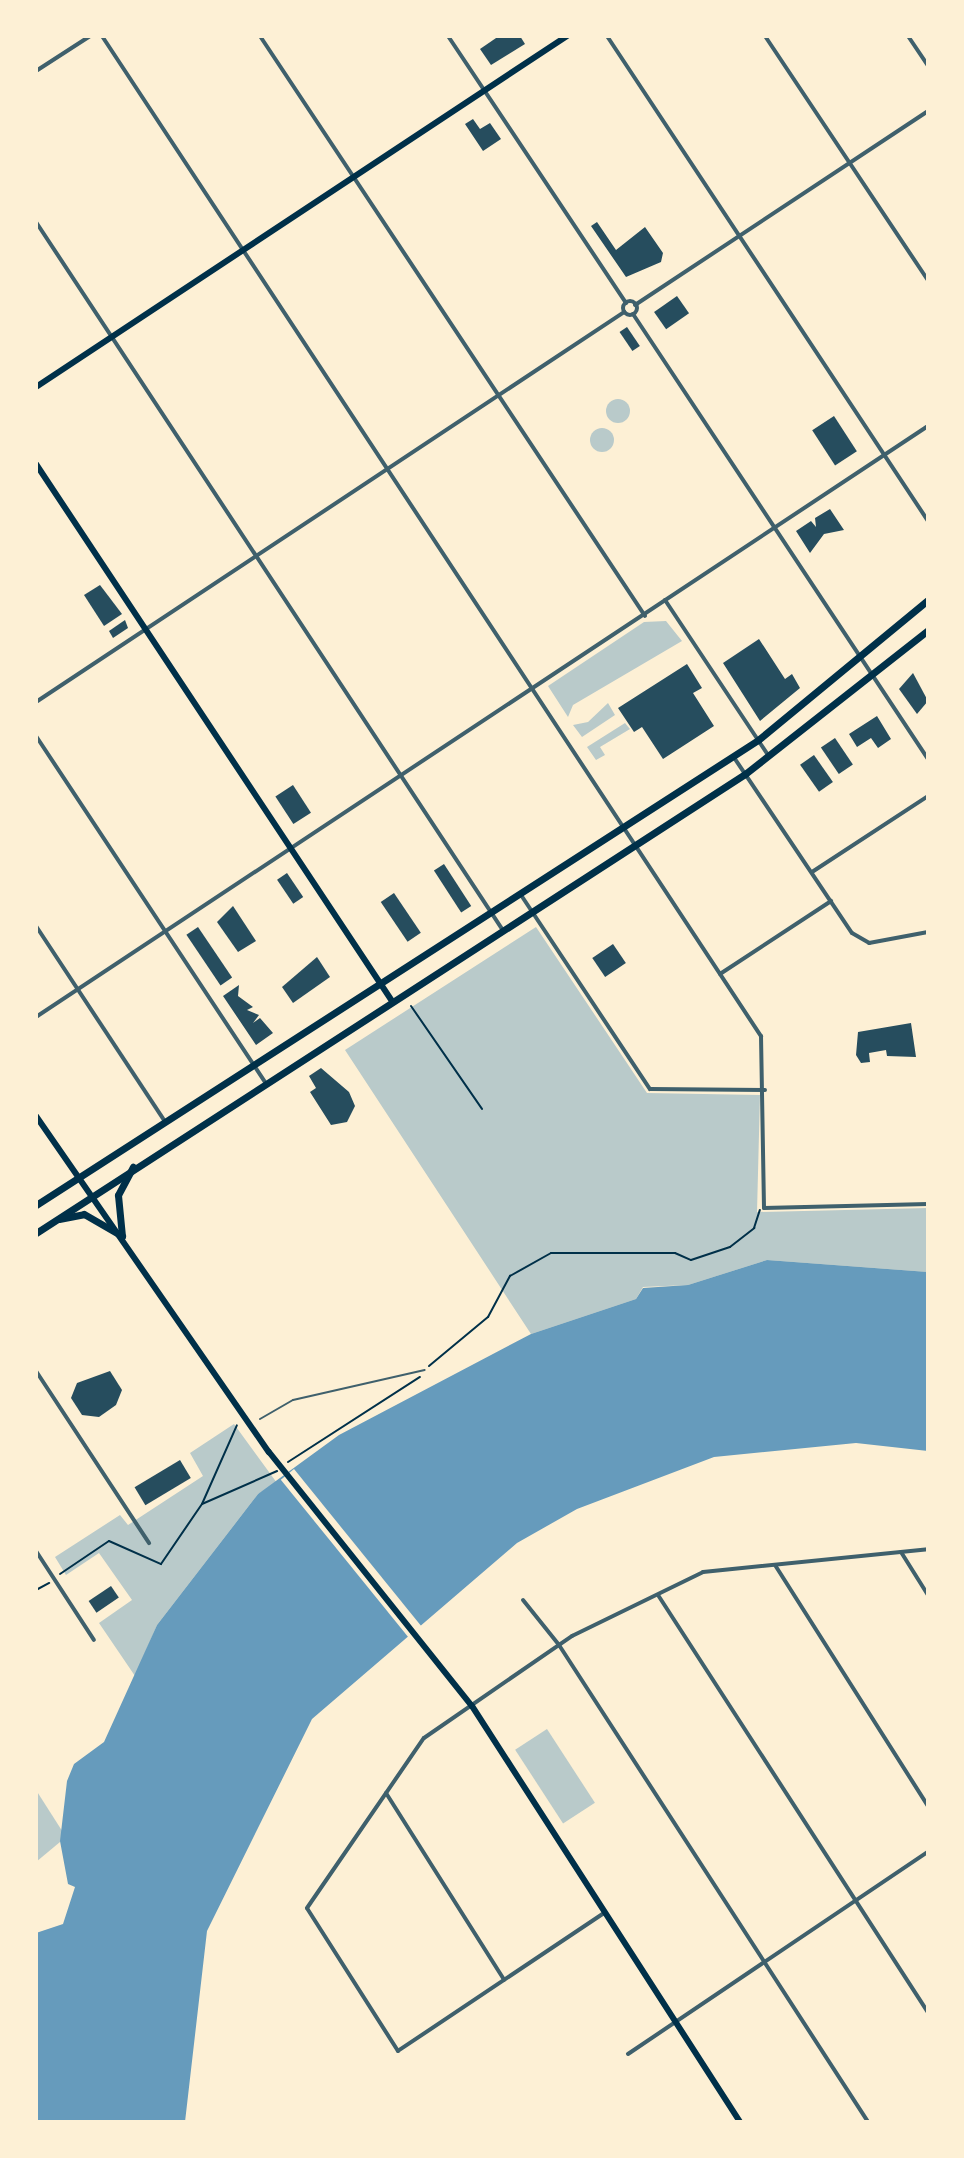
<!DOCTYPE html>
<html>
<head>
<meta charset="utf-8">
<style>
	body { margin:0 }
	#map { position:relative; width:964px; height:2158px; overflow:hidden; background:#fdf0d5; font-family:Commissioner,sans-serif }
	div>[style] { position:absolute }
	.green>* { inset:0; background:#b9caca; transform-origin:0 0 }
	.round { border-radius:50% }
	.water>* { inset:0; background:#669bbc }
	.pier>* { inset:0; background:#fdf0d5; transform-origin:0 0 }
	.building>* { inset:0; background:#264d5e; transform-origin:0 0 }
	.path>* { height:2px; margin:-1px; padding:0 1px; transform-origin:1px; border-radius:1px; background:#003049 }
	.service>* { height:2px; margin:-1px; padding:0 1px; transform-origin:1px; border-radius:1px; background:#3f606c }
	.minor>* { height:4px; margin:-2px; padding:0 2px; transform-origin:2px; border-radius:2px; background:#3f606c }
	.minor>.ring { margin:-2px; padding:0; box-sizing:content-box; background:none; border:4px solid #3f606c; border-radius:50% }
	.secondary>* { height:6px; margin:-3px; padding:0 3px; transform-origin:3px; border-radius:3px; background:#003049 }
	.primary>* { height:7px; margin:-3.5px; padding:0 3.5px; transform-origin:3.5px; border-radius:3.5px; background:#003049 }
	span { translate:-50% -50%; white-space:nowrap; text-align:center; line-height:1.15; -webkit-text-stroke:6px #fdf0d5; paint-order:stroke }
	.frame { position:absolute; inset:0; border:38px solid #fdf0d5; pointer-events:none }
</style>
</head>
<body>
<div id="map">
	<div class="green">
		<div class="round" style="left:606px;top:399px;width:24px;height:24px"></div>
		<div class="round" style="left:590px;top:428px;width:24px;height:24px"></div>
		<div style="clip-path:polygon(666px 621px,682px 641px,573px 705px,568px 717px,548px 686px,644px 622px)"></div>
		<div style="clip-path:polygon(608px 703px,615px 715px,582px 737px,573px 725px,588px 722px)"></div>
		<div style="clip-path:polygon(625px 723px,630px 729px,600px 747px,605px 755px,596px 760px,587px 747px)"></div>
		<div style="clip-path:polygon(536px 927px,647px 1093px,760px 1095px,757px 1212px,928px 1208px,928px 1272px,767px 1260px,688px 1285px,643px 1287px,636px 1299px,531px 1334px,345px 1050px)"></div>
		<div style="clip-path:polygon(234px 1424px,277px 1483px,258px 1494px,157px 1625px,135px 1676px,99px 1623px,132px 1600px,99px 1553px,66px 1575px,55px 1557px,120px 1515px,128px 1525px,203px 1476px,190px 1453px)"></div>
		<div style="left:547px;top:1729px;width:88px;height:38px;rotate:57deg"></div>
		<div style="clip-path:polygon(36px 1790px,66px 1837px,36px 1862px)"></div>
	</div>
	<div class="water">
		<div style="clip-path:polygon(767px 1260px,928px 1272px,928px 1451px,856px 1443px,714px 1457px,577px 1509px,517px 1543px,312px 1719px,207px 1931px,185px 2122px,36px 2122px,36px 1933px,63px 1924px,75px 1887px,68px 1884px,60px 1841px,67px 1781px,74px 1764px,104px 1742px,157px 1625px,258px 1494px,339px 1435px,531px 1334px,636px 1299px,643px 1288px,688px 1285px)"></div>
	</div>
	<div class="pier">
		<div style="left:294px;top:1469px;width:204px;height:17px;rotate:51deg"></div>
	</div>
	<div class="building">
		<div style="clip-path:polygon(499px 36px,520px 36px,525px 44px,491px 65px,480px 49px)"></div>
		<div style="clip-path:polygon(473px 119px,480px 129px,490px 123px,501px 139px,483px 151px,465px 124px)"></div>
		<div style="clip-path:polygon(597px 222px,616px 250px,645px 227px,663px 253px,661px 262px,626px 277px,591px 226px)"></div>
		<div style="left:677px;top:296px;width:21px;height:28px;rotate:55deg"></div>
		<div style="left:627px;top:327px;width:23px;height:9px;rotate:56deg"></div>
		<div style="left:834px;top:416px;width:42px;height:26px;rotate:57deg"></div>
		<div style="clip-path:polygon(830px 509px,844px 530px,824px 534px,810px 553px,796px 531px,811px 521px,816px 527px,815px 518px)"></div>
		<div style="clip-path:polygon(100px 585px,122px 614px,104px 626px,84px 595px)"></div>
		<div style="clip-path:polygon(125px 620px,128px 628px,113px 638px,109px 631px)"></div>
		<div style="clip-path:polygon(759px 639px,785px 679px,792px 674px,800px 688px,760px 721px,723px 663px)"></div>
		<div style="clip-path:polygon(687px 664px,702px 688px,693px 693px,714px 726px,663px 759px,642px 727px,634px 732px,618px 708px)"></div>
		<div style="clip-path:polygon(913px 673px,928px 701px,917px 714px,899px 689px)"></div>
		<div style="clip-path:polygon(877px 716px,891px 739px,878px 748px,871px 738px,857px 747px,849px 734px)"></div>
		<div style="left:835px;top:738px;width:32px;height:17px;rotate:56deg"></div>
		<div style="left:814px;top:755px;width:33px;height:17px;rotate:55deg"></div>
		<div style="left:293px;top:785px;width:33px;height:21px;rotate:57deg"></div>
		<div style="left:444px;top:864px;width:50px;height:12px;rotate:57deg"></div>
		<div style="left:287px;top:873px;width:29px;height:12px;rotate:56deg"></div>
		<div style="left:394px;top:893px;width:48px;height:16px;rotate:56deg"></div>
		<div style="clip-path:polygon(233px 906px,256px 941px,238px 952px,217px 922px)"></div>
		<div style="left:198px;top:927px;width:61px;height:14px;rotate:56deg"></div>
		<div style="left:613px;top:944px;width:23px;height:25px;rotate:56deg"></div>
		<div style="clip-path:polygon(317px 957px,330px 977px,293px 1003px,282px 987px)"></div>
		<div style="clip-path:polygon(239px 985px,238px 996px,253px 1007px,247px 1010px,259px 1015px,253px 1023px,260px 1018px,273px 1033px,256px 1045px,223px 996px)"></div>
		<div style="clip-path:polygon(911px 1023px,916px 1057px,887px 1056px,886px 1050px,869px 1053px,870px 1062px,861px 1063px,856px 1055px,858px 1032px)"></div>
		<div style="clip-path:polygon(321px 1068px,349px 1092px,355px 1106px,347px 1122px,331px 1125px,310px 1092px,316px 1088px,309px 1076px)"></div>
		<div style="clip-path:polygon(110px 1371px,122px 1390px,116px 1405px,99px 1417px,82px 1415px,71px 1398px,77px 1383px)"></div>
		<div style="left:180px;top:1460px;width:21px;height:53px;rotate:59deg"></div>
		<div style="left:111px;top:1586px;width:14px;height:27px;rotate:56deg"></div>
	</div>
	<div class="path">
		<div style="left:411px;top:1006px;width:125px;rotate:55.4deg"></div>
		<div style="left:429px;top:1366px;width:77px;rotate:-39.7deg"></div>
		<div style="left:488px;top:1317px;width:47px;rotate:-61.8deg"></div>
		<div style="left:510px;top:1276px;width:47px;rotate:-29.3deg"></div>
		<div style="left:551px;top:1253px;width:124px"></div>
		<div style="left:675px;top:1253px;width:17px;rotate:24deg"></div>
		<div style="left:691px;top:1260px;width:41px;rotate:-18.4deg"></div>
		<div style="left:730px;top:1247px;width:31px;rotate:-38deg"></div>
		<div style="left:754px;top:1228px;width:19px;rotate:-72deg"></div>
		<div style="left:288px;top:1462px;width:157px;rotate:-32.8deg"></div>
		<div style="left:202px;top:1504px;width:82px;rotate:-23.7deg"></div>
		<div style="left:60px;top:1574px;width:59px;rotate:-34deg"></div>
		<div style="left:109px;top:1541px;width:57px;rotate:23.9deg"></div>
		<div style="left:161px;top:1564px;width:73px;rotate:-55.7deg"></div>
		<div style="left:202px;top:1504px;width:86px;rotate:-66.1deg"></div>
		<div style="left:36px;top:1590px;width:15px;rotate:-28deg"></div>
	</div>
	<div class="service">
		<div style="left:260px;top:1419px;width:38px;rotate:-30deg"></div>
		<div style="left:293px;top:1400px;width:135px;rotate:-12.8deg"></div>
	</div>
	<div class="minor">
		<div style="left:102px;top:36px;width:1198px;rotate:56.62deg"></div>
		<div style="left:761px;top:1036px;width:172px;rotate:89deg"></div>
		<div style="left:764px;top:1208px;width:164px;rotate:-1.4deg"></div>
		<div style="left:260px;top:36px;width:696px;rotate:56.42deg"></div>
		<div style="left:448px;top:36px;width:321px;rotate:56.3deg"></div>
		<div style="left:607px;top:36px;width:582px;rotate:56.5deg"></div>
		<div style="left:765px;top:36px;width:293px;rotate:56.3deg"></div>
		<div style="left:908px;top:36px;width:36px;rotate:56deg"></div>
		<div style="left:36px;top:71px;width:64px;rotate:-32.9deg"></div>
		<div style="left:36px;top:222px;width:847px;rotate:56.61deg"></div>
		<div class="ring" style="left:623px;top:301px;width:10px;height:10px"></div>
		<div style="left:635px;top:305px;width:351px;rotate:-33.5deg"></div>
		<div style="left:633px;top:314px;width:534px;rotate:56.46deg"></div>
		<div style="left:665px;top:600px;width:186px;rotate:56.4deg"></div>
		<div style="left:36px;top:702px;width:706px;rotate:-33.55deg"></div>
		<div style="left:36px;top:736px;width:415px;rotate:56.5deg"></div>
		<div style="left:733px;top:756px;width:213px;rotate:56.1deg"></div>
		<div style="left:852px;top:933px;width:20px;rotate:30deg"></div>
		<div style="left:869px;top:943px;width:60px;rotate:-10.6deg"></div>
		<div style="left:812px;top:872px;width:139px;rotate:-33.2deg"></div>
		<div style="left:521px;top:895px;width:233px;rotate:56.4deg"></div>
		<div style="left:650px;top:1089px;width:115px;rotate:0.5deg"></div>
		<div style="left:36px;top:926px;width:232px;rotate:56.6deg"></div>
		<div style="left:720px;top:974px;width:133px;rotate:-33.3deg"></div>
		<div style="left:36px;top:1017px;width:1070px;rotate:-33.53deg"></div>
		<div style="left:36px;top:1371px;width:206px;rotate:56.7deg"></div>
		<div style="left:36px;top:1551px;width:106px;rotate:56.9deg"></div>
		<div style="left:901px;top:1552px;width:51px;rotate:57.9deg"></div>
		<div style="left:775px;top:1565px;width:285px;rotate:57.6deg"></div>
		<div style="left:658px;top:1595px;width:497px;rotate:57.1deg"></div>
		<div style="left:523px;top:1600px;width:58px;rotate:51.3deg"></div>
		<div style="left:559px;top:1645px;width:568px;rotate:57.06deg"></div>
		<div style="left:386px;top:1793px;width:221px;rotate:57.7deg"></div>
		<div style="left:604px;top:1913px;width:248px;rotate:146.2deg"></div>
		<div style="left:398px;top:2051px;width:169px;rotate:-122.5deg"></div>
		<div style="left:307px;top:1908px;width:206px;rotate:-55.5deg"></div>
		<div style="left:424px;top:1738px;width:180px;rotate:-34.6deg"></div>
		<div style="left:572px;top:1636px;width:146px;rotate:-26deg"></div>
		<div style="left:703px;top:1572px;width:226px;rotate:-5.8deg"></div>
		<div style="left:628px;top:2054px;width:362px;rotate:-34deg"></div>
	</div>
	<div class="secondary">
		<div style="left:36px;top:387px;width:637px;rotate:-33.47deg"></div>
		<div style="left:36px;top:464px;width:644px;rotate:56.46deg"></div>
		<div style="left:36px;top:1116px;width:409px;rotate:55.3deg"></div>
		<div style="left:269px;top:1452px;width:325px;rotate:51.4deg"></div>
		<div style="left:472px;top:1706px;width:495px;rotate:57.2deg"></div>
	</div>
	<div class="primary">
		<div style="left:36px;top:1205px;width:859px;rotate:-32.78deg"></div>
		<div style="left:758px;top:740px;width:220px;rotate:-39.5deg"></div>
		<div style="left:59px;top:1219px;width:25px;rotate:-11deg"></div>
		<div style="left:84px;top:1214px;width:44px;rotate:30.1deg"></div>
		<div style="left:36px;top:1233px;width:845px;rotate:-32.92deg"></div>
		<div style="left:745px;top:774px;width:233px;rotate:-38.2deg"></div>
		<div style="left:122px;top:1236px;width:41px;rotate:-95.6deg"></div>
		<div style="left:118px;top:1195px;width:32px;rotate:-62deg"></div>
	</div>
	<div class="frame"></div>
</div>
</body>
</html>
